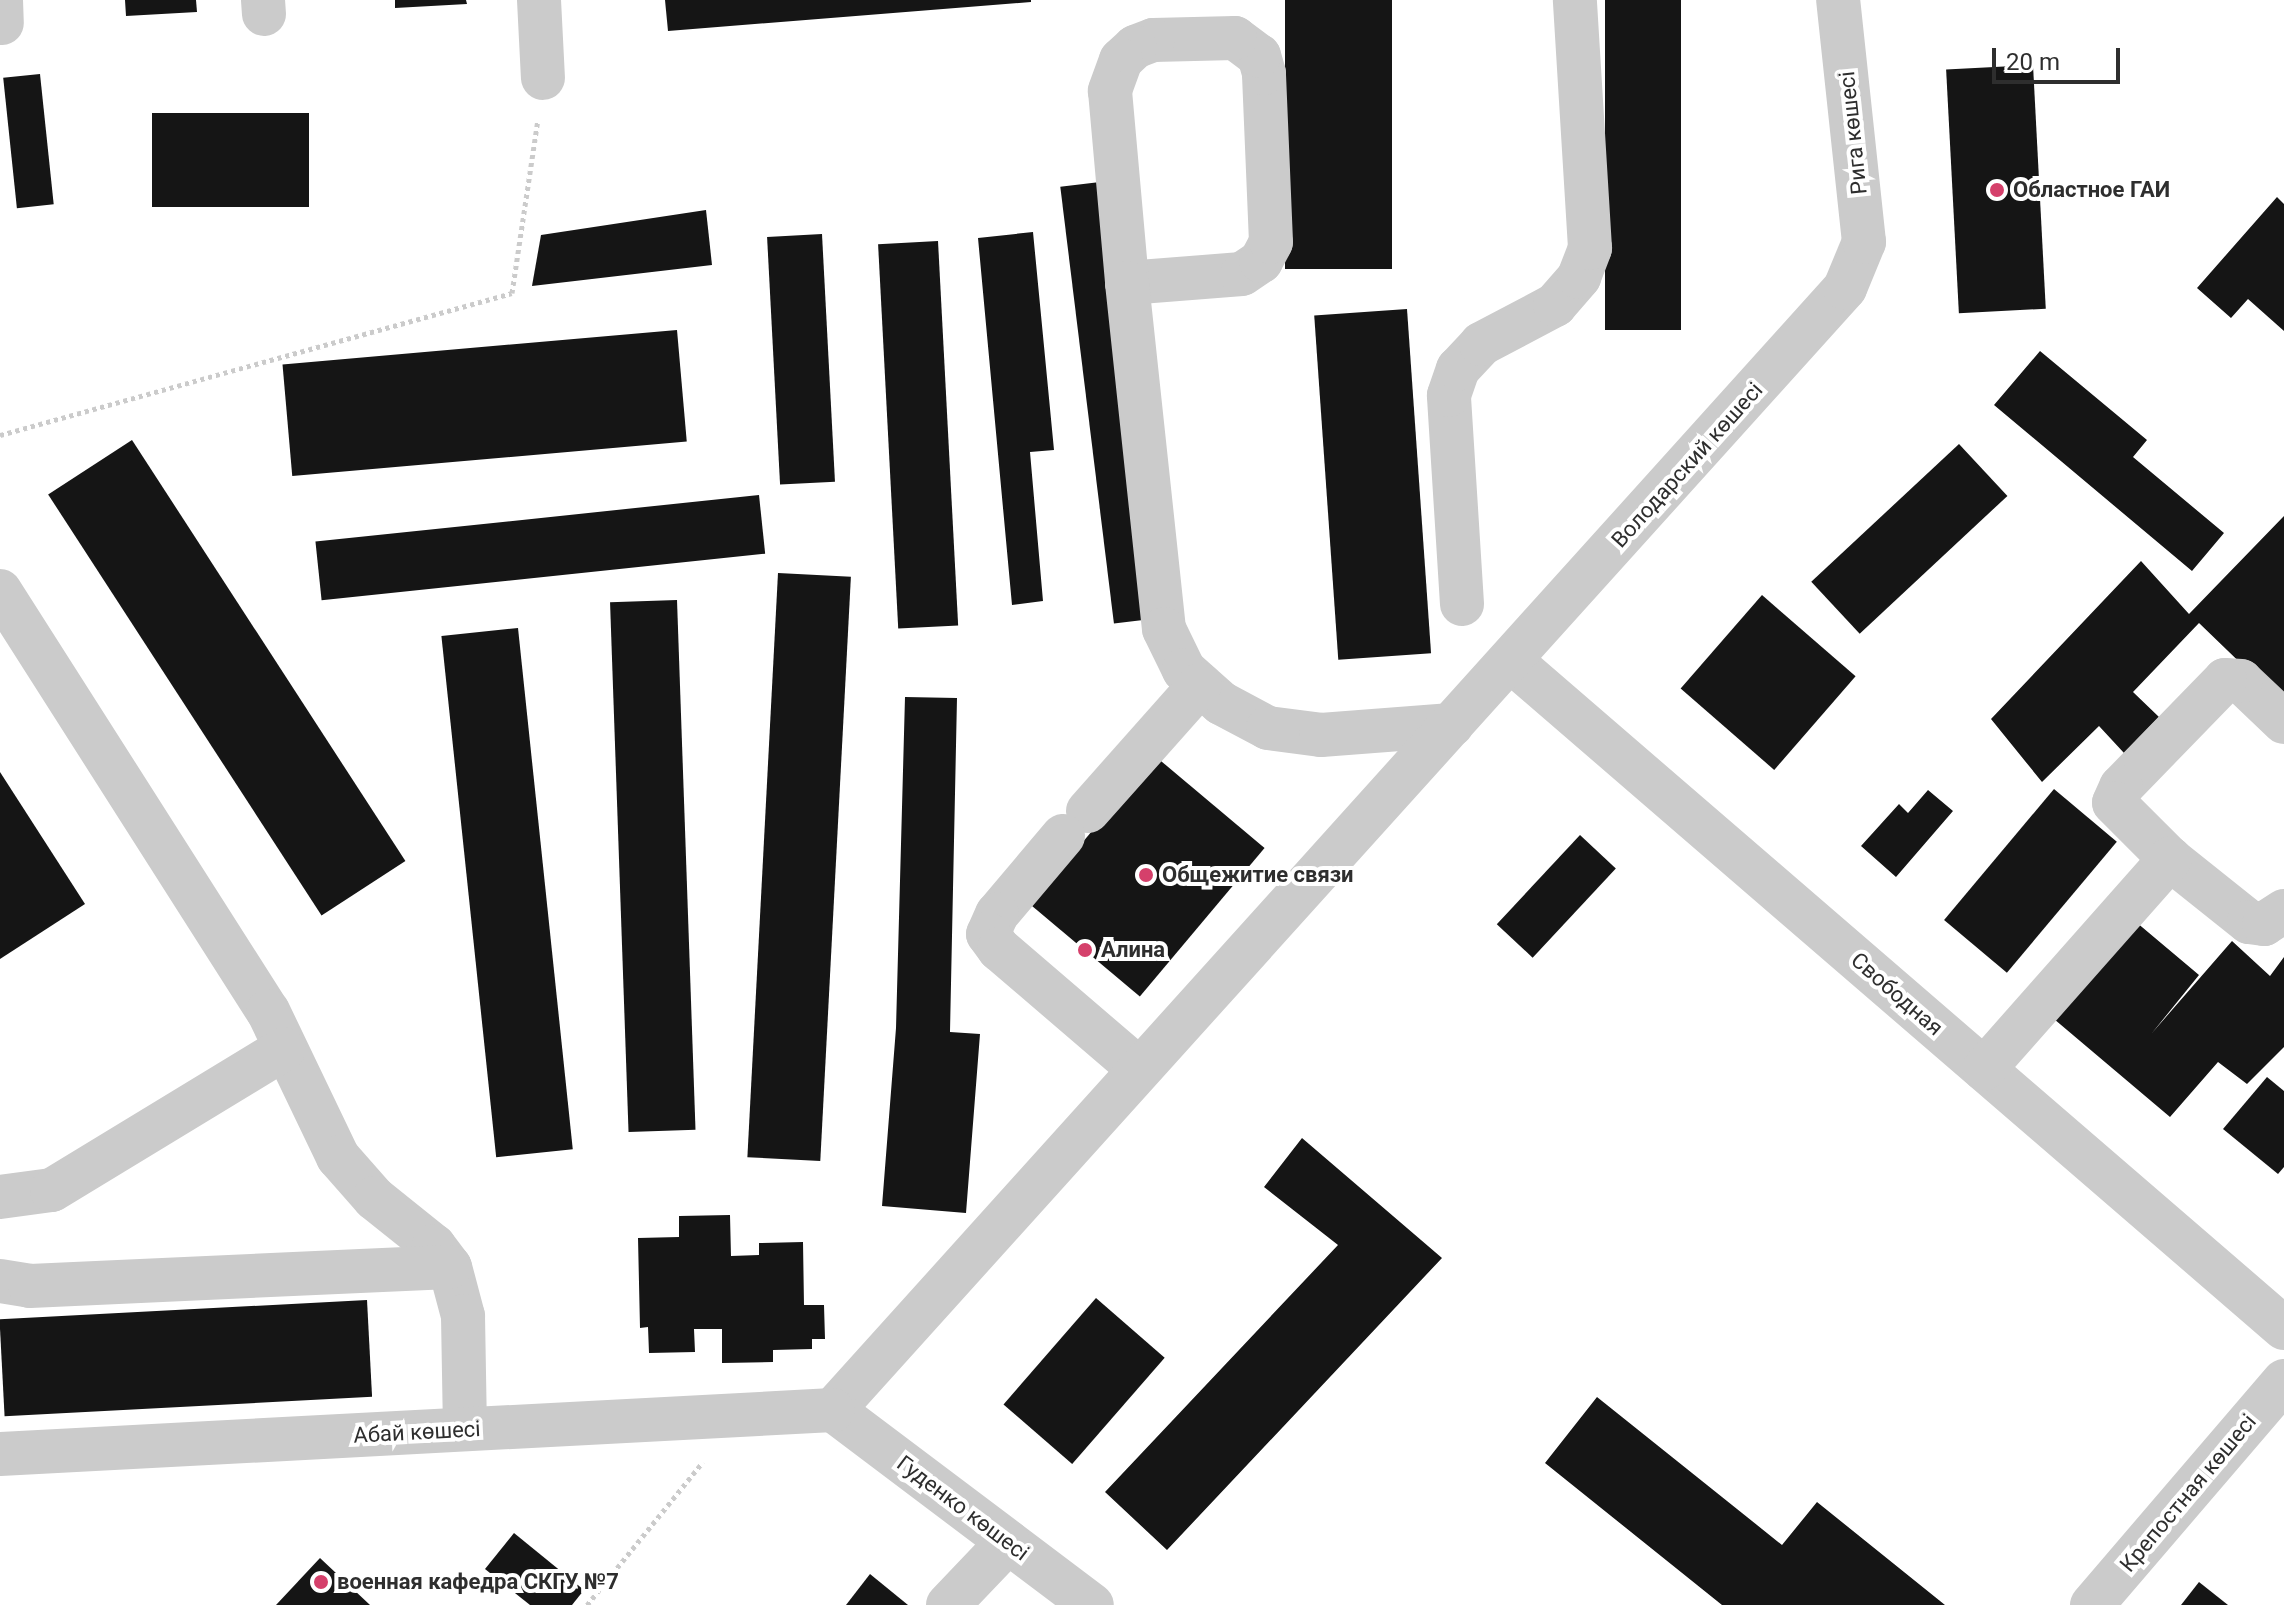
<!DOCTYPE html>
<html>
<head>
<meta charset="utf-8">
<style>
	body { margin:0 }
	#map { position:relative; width:2284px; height:1605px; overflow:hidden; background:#fff; font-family:Roboto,sans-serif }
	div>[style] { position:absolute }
	.building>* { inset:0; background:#151515; transform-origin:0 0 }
	.path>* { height:5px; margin-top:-2.5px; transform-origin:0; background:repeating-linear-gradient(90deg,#cbcbcb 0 4px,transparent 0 8px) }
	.minor>* { height:44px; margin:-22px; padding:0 22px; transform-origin:22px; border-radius:22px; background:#cbcbcb }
	.dots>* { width:22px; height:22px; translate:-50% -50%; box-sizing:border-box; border:4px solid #fff; border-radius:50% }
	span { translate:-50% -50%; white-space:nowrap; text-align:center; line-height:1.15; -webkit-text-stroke:8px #fff; paint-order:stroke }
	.street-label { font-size:22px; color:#2e2e2e }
	.poi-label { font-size:22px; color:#2e2e2e; font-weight:700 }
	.left { translate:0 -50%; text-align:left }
	.scale { position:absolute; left:1992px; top:48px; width:128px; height:36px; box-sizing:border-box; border:4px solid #2e2e2e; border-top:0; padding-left:10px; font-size:24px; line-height:28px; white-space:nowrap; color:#2e2e2e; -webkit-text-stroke:6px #fff; paint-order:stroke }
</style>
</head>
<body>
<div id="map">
	<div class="building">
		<div style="clip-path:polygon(125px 0,196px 0,197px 12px,126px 16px)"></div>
		<div style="clip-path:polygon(395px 0,466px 0,467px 4px,395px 8px)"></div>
		<div style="clip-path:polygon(665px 0,1031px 0,1031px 2px,668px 31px)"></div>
		<div style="left:1285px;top:0;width:107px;height:269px"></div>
		<div style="left:1605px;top:0;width:76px;height:330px"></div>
		<div style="left:2033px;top:65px;width:244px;height:87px;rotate:87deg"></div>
		<div style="left:40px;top:74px;width:131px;height:37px;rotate:84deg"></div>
		<div style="left:152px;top:113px;width:157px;height:94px"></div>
		<div style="left:1100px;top:182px;width:440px;height:40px;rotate:83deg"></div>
		<div style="clip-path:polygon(2277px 197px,2284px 204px,2284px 331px,2248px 299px,2231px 318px,2197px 288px)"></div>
		<div style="clip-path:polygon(706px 210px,712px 265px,532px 286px,541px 235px)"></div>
		<div style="clip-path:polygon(1033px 232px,1054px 450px,1030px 452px,1043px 601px,1012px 605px,978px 238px)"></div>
		<div style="left:822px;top:234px;width:248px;height:55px;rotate:87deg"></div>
		<div style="left:938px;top:241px;width:385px;height:60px;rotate:87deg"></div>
		<div style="left:1407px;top:309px;width:345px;height:93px;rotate:86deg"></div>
		<div style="left:677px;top:330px;width:112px;height:396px;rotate:85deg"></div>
		<div style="clip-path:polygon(2040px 351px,2147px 440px,2133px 457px,2224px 533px,2192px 571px,1994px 405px)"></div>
		<div style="left:132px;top:440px;width:502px;height:100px;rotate:57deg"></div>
		<div style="left:1959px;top:444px;width:71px;height:202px;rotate:47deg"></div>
		<div style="left:759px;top:495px;width:59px;height:446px;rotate:84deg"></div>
		<div style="clip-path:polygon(2284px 516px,2284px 705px,2199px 623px,2133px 692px,2159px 717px,2124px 753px,2099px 726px,2042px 782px,1991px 719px,2141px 561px,2189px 614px)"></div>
		<div style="left:778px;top:573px;width:73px;height:585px;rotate:3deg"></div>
		<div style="left:1762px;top:595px;width:124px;height:124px;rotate:41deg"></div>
		<div style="left:677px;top:600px;width:530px;height:67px;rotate:88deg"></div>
		<div style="left:518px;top:628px;width:524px;height:77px;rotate:84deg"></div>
		<div style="clip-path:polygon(905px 697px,957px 698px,950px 1032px,980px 1034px,966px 1213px,882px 1206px,896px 1028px)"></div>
		<div style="left:1155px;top:756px;width:143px;height:194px;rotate:40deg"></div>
		<div style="clip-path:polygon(0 772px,85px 904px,0 959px)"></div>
		<div style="left:2054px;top:789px;width:82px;height:171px;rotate:40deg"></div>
		<div style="clip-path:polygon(1928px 790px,1953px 811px,1896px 877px,1861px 846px,1899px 804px,1908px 813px)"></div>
		<div style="left:1580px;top:835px;width:49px;height:122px;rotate:43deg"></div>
		<div style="clip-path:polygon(2136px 922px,2199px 975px,2152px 1033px,2232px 941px,2270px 976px,2284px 957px,2284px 1047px,2247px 1084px,2218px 1062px,2170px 1117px,2054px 1019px)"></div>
		<div style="clip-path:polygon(2267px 1077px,2284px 1091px,2284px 1167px,2278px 1174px,2223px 1129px)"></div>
		<div style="clip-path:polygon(1302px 1138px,1442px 1258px,1167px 1550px,1105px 1492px,1338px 1245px,1264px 1187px)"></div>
		<div style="clip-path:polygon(730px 1215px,731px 1256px,759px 1255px,759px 1243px,803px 1242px,804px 1305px,824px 1305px,825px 1339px,812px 1339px,812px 1349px,773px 1350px,773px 1362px,722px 1363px,722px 1329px,694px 1329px,695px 1352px,649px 1353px,648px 1327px,640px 1328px,638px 1238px,679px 1237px,679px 1216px)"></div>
		<div style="left:1096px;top:1298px;width:91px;height:141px;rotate:41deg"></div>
		<div style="left:367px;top:1300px;width:97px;height:368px;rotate:87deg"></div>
		<div style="clip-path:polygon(1597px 1397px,1782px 1545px,1817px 1502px,1945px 1605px,1722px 1605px,1545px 1463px)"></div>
		<div style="clip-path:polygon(514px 1533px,584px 1590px,572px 1605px,530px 1605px,485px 1569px)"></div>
		<div style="clip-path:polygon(320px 1558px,370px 1605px,276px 1605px)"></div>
		<div style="clip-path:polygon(870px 1574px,908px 1605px,846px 1605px)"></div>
		<div style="clip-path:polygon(2199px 1582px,2228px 1605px,2181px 1605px)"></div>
	</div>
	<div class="path">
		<div style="left:0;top:435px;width:531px;rotate:-15.5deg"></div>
		<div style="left:512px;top:293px;width:175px;rotate:-81.5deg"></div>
		<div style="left:587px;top:1605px;width:184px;rotate:-51deg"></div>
	</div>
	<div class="minor">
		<div style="left:1px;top:0;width:23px;rotate:88deg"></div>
		<div style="left:263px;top:0;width:14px;rotate:86deg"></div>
		<div style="left:539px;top:0;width:78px;rotate:87.1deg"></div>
		<div style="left:1127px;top:283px;width:115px;rotate:-4.5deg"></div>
		<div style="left:1242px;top:274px;width:23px;rotate:-34deg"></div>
		<div style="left:1261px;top:261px;width:21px;rotate:-62deg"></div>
		<div style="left:1271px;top:242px;width:169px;rotate:-92.4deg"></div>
		<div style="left:1264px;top:73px;width:18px;rotate:-106deg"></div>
		<div style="left:1259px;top:56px;width:30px;rotate:-143deg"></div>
		<div style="left:1235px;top:38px;width:82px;rotate:178.6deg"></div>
		<div style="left:1153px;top:40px;width:19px;rotate:159deg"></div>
		<div style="left:1135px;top:47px;width:19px;rotate:137deg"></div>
		<div style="left:1121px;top:60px;width:33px;rotate:110deg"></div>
		<div style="left:1110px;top:91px;width:193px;rotate:84.9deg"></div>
		<div style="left:1127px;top:283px;width:348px;rotate:83.9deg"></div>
		<div style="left:1164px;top:629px;width:46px;rotate:64deg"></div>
		<div style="left:1184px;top:670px;width:50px;rotate:41.7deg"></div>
		<div style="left:1221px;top:703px;width:53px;rotate:28deg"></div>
		<div style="left:1268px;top:728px;width:53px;rotate:7.5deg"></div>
		<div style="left:1321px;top:735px;width:131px;rotate:-4.4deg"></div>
		<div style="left:0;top:591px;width:498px;rotate:57.5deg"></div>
		<div style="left:268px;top:1011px;width:162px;rotate:64.4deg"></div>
		<div style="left:338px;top:1157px;width:55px;rotate:48.7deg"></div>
		<div style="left:374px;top:1198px;width:77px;rotate:38.7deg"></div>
		<div style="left:434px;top:1246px;width:26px;rotate:53deg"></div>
		<div style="left:450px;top:1267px;width:51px;rotate:75.1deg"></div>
		<div style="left:463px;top:1316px;width:113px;rotate:89deg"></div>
		<div style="left:1462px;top:604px;width:209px;rotate:-93.6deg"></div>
		<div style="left:1449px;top:395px;width:28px;rotate:-71deg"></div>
		<div style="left:1458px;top:369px;width:34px;rotate:-47deg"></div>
		<div style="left:1481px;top:344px;width:84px;rotate:-27.8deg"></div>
		<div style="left:1555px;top:305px;width:37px;rotate:-49deg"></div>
		<div style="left:1579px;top:277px;width:31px;rotate:-69deg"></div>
		<div style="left:1590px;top:248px;width:248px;rotate:-93.5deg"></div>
		<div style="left:1511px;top:661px;width:1021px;rotate:40.79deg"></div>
		<div style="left:2284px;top:722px;width:59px;rotate:-136.4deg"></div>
		<div style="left:2241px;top:681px;width:16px;rotate:-176deg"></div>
		<div style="left:2225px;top:680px;width:149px;rotate:134.2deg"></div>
		<div style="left:2121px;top:787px;width:17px;rotate:114deg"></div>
		<div style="left:2114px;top:803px;width:79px;rotate:45deg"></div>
		<div style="left:2170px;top:859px;width:101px;rotate:38.6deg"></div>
		<div style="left:2249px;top:922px;width:15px;rotate:8deg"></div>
		<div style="left:2264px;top:924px;width:24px;rotate:-33deg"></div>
		<div style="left:1088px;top:811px;width:169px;rotate:-48.4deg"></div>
		<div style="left:1063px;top:836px;width:102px;rotate:130.2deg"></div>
		<div style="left:997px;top:914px;width:22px;rotate:114deg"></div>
		<div style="left:988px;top:934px;width:19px;rotate:54deg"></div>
		<div style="left:999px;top:949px;width:184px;rotate:40.6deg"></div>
		<div style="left:1984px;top:1069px;width:281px;rotate:-48.5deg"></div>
		<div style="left:0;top:1197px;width:52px;rotate:-7.7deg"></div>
		<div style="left:52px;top:1190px;width:271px;rotate:-31.3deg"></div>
		<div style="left:0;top:1281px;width:30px;rotate:9deg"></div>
		<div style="left:30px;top:1286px;width:420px;rotate:-2.6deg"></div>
		<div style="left:833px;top:1410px;width:1511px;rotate:-47.95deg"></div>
		<div style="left:1845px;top:288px;width:50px;rotate:-67.6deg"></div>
		<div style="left:1864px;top:242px;width:243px;rotate:-96.1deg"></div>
		<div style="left:833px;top:1410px;width:324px;rotate:37deg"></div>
		<div style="left:0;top:1454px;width:834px;rotate:-3.02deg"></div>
		<div style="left:948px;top:1605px;width:87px;rotate:-46.4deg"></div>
		<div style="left:2092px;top:1605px;width:295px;rotate:-49.4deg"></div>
	</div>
	<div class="dots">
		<div style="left:1997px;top:190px;background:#d5406b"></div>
		<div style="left:1146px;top:875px;background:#d5406b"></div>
		<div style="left:1085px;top:950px;background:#d5406b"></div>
		<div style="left:321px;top:1582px;background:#d5406b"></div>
	</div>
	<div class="street-label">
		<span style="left:1853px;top:133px;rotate:-96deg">Рига көшесі</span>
		<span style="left:1687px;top:465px;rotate:-48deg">Володарский көшесі</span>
		<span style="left:1897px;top:994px;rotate:41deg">Свободная</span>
		<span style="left:417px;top:1432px;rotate:-3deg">Абай көшесі</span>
		<span style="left:2188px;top:1493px;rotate:-50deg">Крепостная көшесі</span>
		<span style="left:963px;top:1508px;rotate:37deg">Гуденко көшесі</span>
	</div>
	<div class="poi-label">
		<span class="left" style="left:2013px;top:190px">Областное ГАИ</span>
		<span class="left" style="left:1162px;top:875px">Общежитие связи</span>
		<span class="left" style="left:1101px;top:950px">Алина</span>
		<span class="left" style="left:337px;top:1582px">военная кафедра СКГУ №7</span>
	</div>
	<div class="scale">20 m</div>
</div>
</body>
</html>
